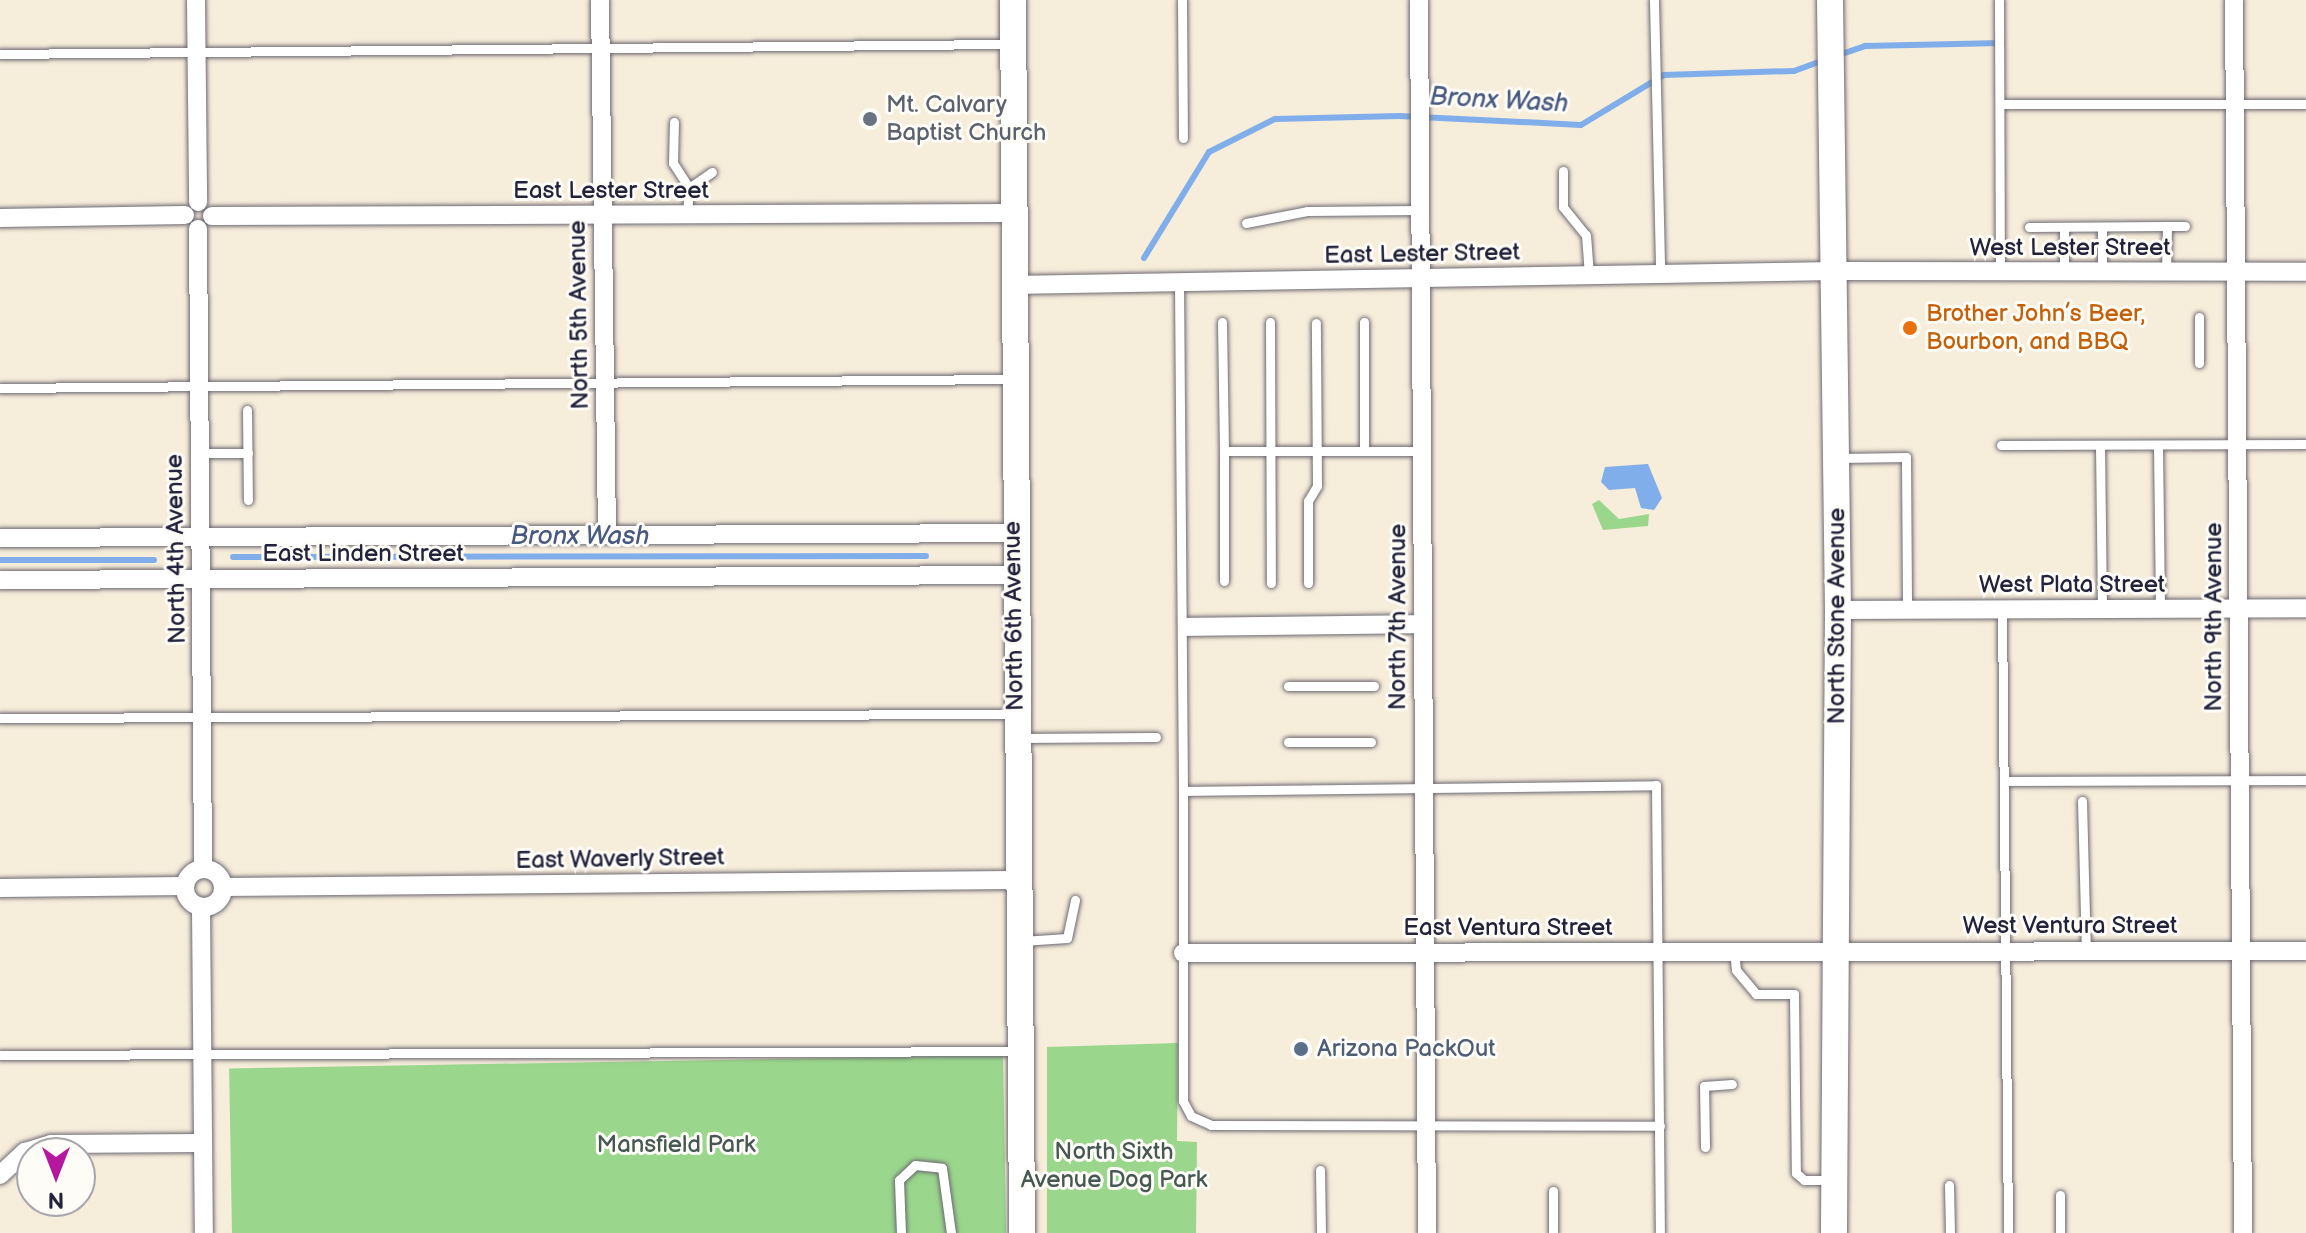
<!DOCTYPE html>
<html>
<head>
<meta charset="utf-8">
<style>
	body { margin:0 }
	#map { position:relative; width:2306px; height:1233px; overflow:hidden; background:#f7eddb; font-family:"Balsamiq Sans",sans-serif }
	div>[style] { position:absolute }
	.green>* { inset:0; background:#9ad78c; transform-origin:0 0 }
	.water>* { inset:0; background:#80aeea }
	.stream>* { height:6px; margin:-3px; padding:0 3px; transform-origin:3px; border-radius:3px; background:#80aeea }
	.roads { filter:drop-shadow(0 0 2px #6d6973) drop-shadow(0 0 2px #6d6973) }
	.lane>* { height:9px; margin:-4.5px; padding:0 4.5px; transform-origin:4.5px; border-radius:4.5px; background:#fff }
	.street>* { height:18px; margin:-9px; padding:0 9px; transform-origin:9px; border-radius:9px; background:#fff }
	.street>.ring { margin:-9px; padding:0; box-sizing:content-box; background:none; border:18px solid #fff; border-radius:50% }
	.secondary>* { height:26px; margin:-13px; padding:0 13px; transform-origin:13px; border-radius:13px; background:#fff }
	.dots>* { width:22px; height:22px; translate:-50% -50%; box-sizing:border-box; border:4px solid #fdfcf7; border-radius:50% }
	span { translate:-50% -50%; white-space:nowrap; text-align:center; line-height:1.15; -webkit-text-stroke:6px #fdfcf7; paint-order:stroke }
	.worship-label { font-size:24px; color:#5b616d }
	.left { translate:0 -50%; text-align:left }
	.street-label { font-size:24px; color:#22223b }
	.food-label { font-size:24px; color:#c56008 }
	.service-label { font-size:24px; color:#4e5e75 }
	.park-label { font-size:24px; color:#465853 }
	.water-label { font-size:26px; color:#485a81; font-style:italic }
	.north { position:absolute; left:16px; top:1137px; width:80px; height:80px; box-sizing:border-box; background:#fdfcf7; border:2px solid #a5a5ac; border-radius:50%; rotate:180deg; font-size:22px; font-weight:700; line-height:32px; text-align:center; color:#22223b }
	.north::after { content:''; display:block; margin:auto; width:28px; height:36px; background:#b5179e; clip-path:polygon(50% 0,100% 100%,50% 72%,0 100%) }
</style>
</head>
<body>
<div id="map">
	<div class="green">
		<div style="clip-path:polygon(1599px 500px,1619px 519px,1649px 514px,1648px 526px,1603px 530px,1592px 504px)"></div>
		<div style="clip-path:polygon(1178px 1043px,1177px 1141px,1197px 1142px,1196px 1233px,1047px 1233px,1047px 1047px)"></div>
		<div style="left:1003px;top:1055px;width:178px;height:774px;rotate:89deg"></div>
	</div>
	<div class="water">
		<div style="clip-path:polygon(1648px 464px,1662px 498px,1654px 510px,1641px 508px,1635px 488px,1609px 490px,1601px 482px,1605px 467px)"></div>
	</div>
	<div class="stream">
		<div style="left:1839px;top:55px;width:28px;rotate:-19deg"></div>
		<div style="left:1865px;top:46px;width:137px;rotate:-1.3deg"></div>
		<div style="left:1144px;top:258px;width:124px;rotate:-58.5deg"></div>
		<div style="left:1209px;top:152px;width:74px;rotate:-26.6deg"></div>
		<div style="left:1275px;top:119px;width:124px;rotate:-1.4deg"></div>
		<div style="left:1399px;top:116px;width:182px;rotate:2.8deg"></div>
		<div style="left:1581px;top:125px;width:97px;rotate:-31.1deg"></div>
		<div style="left:1664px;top:75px;width:130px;rotate:-1.8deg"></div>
		<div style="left:1794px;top:71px;width:33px;rotate:-20deg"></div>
		<div style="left:233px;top:557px;width:693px;rotate:-0.08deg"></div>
		<div style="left:0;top:560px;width:154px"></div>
	</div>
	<div class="roads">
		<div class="lane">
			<div style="left:1182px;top:0;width:138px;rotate:89.6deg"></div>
			<div style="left:1654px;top:0;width:274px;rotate:88.7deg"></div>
			<div style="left:1999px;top:0;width:271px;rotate:89.8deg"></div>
			<div style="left:0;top:54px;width:1012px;rotate:-0.57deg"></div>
			<div style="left:2000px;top:104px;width:306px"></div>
			<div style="left:674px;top:122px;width:41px;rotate:91.4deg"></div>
			<div style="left:673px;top:163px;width:30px;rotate:57deg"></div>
			<div style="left:1563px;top:171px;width:36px;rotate:90deg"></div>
			<div style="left:1563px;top:207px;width:36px;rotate:51deg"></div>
			<div style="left:1586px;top:235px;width:40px;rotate:85.7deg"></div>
			<div style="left:687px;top:215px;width:27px;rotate:-86deg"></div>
			<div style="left:689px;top:188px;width:28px;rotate:-35deg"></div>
			<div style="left:1246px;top:223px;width:62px;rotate:-11.1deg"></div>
			<div style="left:1307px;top:211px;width:112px;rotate:-0.5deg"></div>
			<div style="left:2167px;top:226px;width:18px"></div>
			<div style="left:2029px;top:227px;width:138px;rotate:-0.4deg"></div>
			<div style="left:2167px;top:226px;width:46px;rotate:91.2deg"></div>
			<div style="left:2064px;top:272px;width:45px;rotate:-90deg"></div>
			<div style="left:2102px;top:272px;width:45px;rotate:-90deg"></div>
			<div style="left:1179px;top:282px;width:509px;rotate:89.55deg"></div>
			<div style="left:1183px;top:791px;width:473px;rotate:-0.7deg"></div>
			<div style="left:1656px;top:785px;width:448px;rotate:89.5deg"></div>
			<div style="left:1222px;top:322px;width:129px;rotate:89.1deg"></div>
			<div style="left:1270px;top:322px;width:261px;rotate:89.8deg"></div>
			<div style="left:1364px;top:322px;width:129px;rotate:90deg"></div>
			<div style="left:2199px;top:363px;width:46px;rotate:-90deg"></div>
			<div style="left:0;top:388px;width:1011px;rotate:-0.51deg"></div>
			<div style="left:247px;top:410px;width:90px;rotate:89.4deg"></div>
			<div style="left:2001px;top:445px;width:305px;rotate:-0.2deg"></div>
			<div style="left:2100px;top:445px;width:164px;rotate:89.3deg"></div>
			<div style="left:2158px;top:445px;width:163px;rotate:89.3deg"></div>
			<div style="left:199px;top:453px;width:49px"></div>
			<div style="left:1840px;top:458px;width:66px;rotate:-0.9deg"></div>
			<div style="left:1906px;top:457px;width:152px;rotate:89.6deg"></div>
			<div style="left:1224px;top:581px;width:130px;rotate:-90deg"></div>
			<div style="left:1224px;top:451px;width:197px"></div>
			<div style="left:1308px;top:583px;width:82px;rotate:-90deg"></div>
			<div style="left:1308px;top:501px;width:17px;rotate:-59deg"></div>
			<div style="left:1317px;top:486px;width:163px;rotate:-90.4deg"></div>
			<div style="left:2002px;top:609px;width:624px;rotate:89.45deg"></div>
			<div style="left:1288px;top:686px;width:86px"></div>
			<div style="left:0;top:718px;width:1015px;rotate:-0.23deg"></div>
			<div style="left:1020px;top:738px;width:136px;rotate:-0.4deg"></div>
			<div style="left:1288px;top:742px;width:83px"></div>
			<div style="left:2004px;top:781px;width:302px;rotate:-0.2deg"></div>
			<div style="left:1183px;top:791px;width:310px;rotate:90deg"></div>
			<div style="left:1183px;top:1101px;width:17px;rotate:62deg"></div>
			<div style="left:1191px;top:1116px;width:22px;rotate:24deg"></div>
			<div style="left:1211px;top:1125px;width:449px;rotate:0.1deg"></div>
			<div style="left:2082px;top:801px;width:149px;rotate:88.5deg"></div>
			<div style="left:1022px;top:941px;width:45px;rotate:-3.8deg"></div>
			<div style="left:1067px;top:938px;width:39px;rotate:-78deg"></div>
			<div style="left:1734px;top:951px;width:19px;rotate:84deg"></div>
			<div style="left:1736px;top:970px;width:31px;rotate:50deg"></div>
			<div style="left:1756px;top:994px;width:38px"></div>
			<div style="left:1794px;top:994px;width:179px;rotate:89.4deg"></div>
			<div style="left:1796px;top:1173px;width:11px;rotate:41deg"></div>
			<div style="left:1804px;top:1180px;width:27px"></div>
			<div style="left:0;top:1055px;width:1020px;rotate:-0.22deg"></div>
			<div style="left:1705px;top:1147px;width:61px;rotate:-90.9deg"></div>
			<div style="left:1704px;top:1086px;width:28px;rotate:-4deg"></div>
			<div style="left:1320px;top:1170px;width:63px;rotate:89.1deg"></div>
			<div style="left:1949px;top:1185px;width:48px;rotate:88.8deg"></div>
			<div style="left:1553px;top:1191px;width:42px;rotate:90deg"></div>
			<div style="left:901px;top:1233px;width:53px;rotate:-92.2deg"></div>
			<div style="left:899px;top:1180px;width:22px;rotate:-43deg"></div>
			<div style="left:915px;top:1165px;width:27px;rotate:6deg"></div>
			<div style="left:942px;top:1168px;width:66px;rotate:82.1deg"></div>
			<div style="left:2060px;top:1233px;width:38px;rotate:-90deg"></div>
		</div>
		<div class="street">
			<div style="left:196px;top:0;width:202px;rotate:89.4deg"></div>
			<div style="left:600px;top:0;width:534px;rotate:89.25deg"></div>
			<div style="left:1419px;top:0;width:1233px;rotate:89.63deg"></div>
			<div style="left:2234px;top:0;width:1233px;rotate:89.58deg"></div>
			<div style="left:212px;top:216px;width:798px;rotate:-0.22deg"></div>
			<div style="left:0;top:218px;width:185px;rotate:-0.9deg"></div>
			<div style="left:198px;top:229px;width:640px;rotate:89.55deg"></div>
			<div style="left:1011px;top:285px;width:824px;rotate:-0.97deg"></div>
			<div style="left:1835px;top:271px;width:471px;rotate:0.1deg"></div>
			<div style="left:0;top:538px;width:1013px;rotate:-0.28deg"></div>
			<div style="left:0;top:580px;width:1013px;rotate:-0.28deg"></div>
			<div style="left:1838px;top:610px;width:468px;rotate:-0.2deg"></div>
			<div style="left:1187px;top:627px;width:235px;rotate:-0.7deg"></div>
			<div class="ring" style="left:185px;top:869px;width:20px;height:20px"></div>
			<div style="left:224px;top:887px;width:794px;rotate:-0.51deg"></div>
			<div style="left:0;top:888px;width:185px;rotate:-0.6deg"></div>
			<div style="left:201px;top:907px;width:326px;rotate:89.5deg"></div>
			<div style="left:1183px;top:953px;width:1123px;rotate:-0.1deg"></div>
			<div style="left:0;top:1175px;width:34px;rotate:-43deg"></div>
			<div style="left:25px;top:1152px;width:27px;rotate:-17deg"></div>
			<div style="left:51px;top:1144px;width:151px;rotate:-0.4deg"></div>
		</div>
		<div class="secondary">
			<div style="left:1013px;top:0;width:1233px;rotate:89.58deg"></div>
			<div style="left:1830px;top:0;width:610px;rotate:89.25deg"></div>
			<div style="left:1838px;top:610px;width:623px;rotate:90.37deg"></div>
		</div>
	</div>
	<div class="dots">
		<div style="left:870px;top:119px;background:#6b7280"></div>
		<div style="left:1910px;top:328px;background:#e8710a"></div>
		<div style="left:1301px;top:1049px;background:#5c6f8a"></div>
	</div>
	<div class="worship-label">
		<span class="left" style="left:886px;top:119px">Mt. Calvary<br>Baptist Church</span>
	</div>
	<div class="street-label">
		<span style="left:611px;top:191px">East Lester Street</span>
		<span style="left:2070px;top:248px">West Lester Street</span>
		<span style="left:1422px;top:254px;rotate:-1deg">East Lester Street</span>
		<span style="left:579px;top:315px;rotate:-91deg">North 5th Avenue</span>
		<span style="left:176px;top:549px;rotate:-91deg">North 4th Avenue</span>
		<span style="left:363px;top:554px">East Linden Street</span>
		<span style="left:2072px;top:585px">West Plata Street</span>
		<span style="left:1014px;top:616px;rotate:-91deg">North 6th Avenue</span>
		<span style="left:1837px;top:616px;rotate:-90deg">North Stone Avenue</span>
		<span style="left:1398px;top:617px;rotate:-90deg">North 7th Avenue</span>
		<span style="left:2214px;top:617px;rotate:-90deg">North 9th Avenue</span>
		<span style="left:620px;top:859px;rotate:-1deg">East Waverly Street</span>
		<span style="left:2070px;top:926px">West Ventura Street</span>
		<span style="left:1508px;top:928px">East Ventura Street</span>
	</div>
	<div class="food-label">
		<span class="left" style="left:1926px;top:328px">Brother John’s Beer,<br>Bourbon, and BBQ</span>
	</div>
	<div class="service-label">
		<span class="left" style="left:1317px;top:1049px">Arizona PackOut</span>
	</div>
	<div class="park-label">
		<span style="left:676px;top:1145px">Mansfield Park</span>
		<span style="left:1114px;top:1166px">North Sixth<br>Avenue Dog Park</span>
	</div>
	<div class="water-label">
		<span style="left:1499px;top:101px;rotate:3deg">Bronx Wash</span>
		<span style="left:580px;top:537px">Bronx Wash</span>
	</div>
	<div class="north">N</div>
</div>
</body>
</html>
